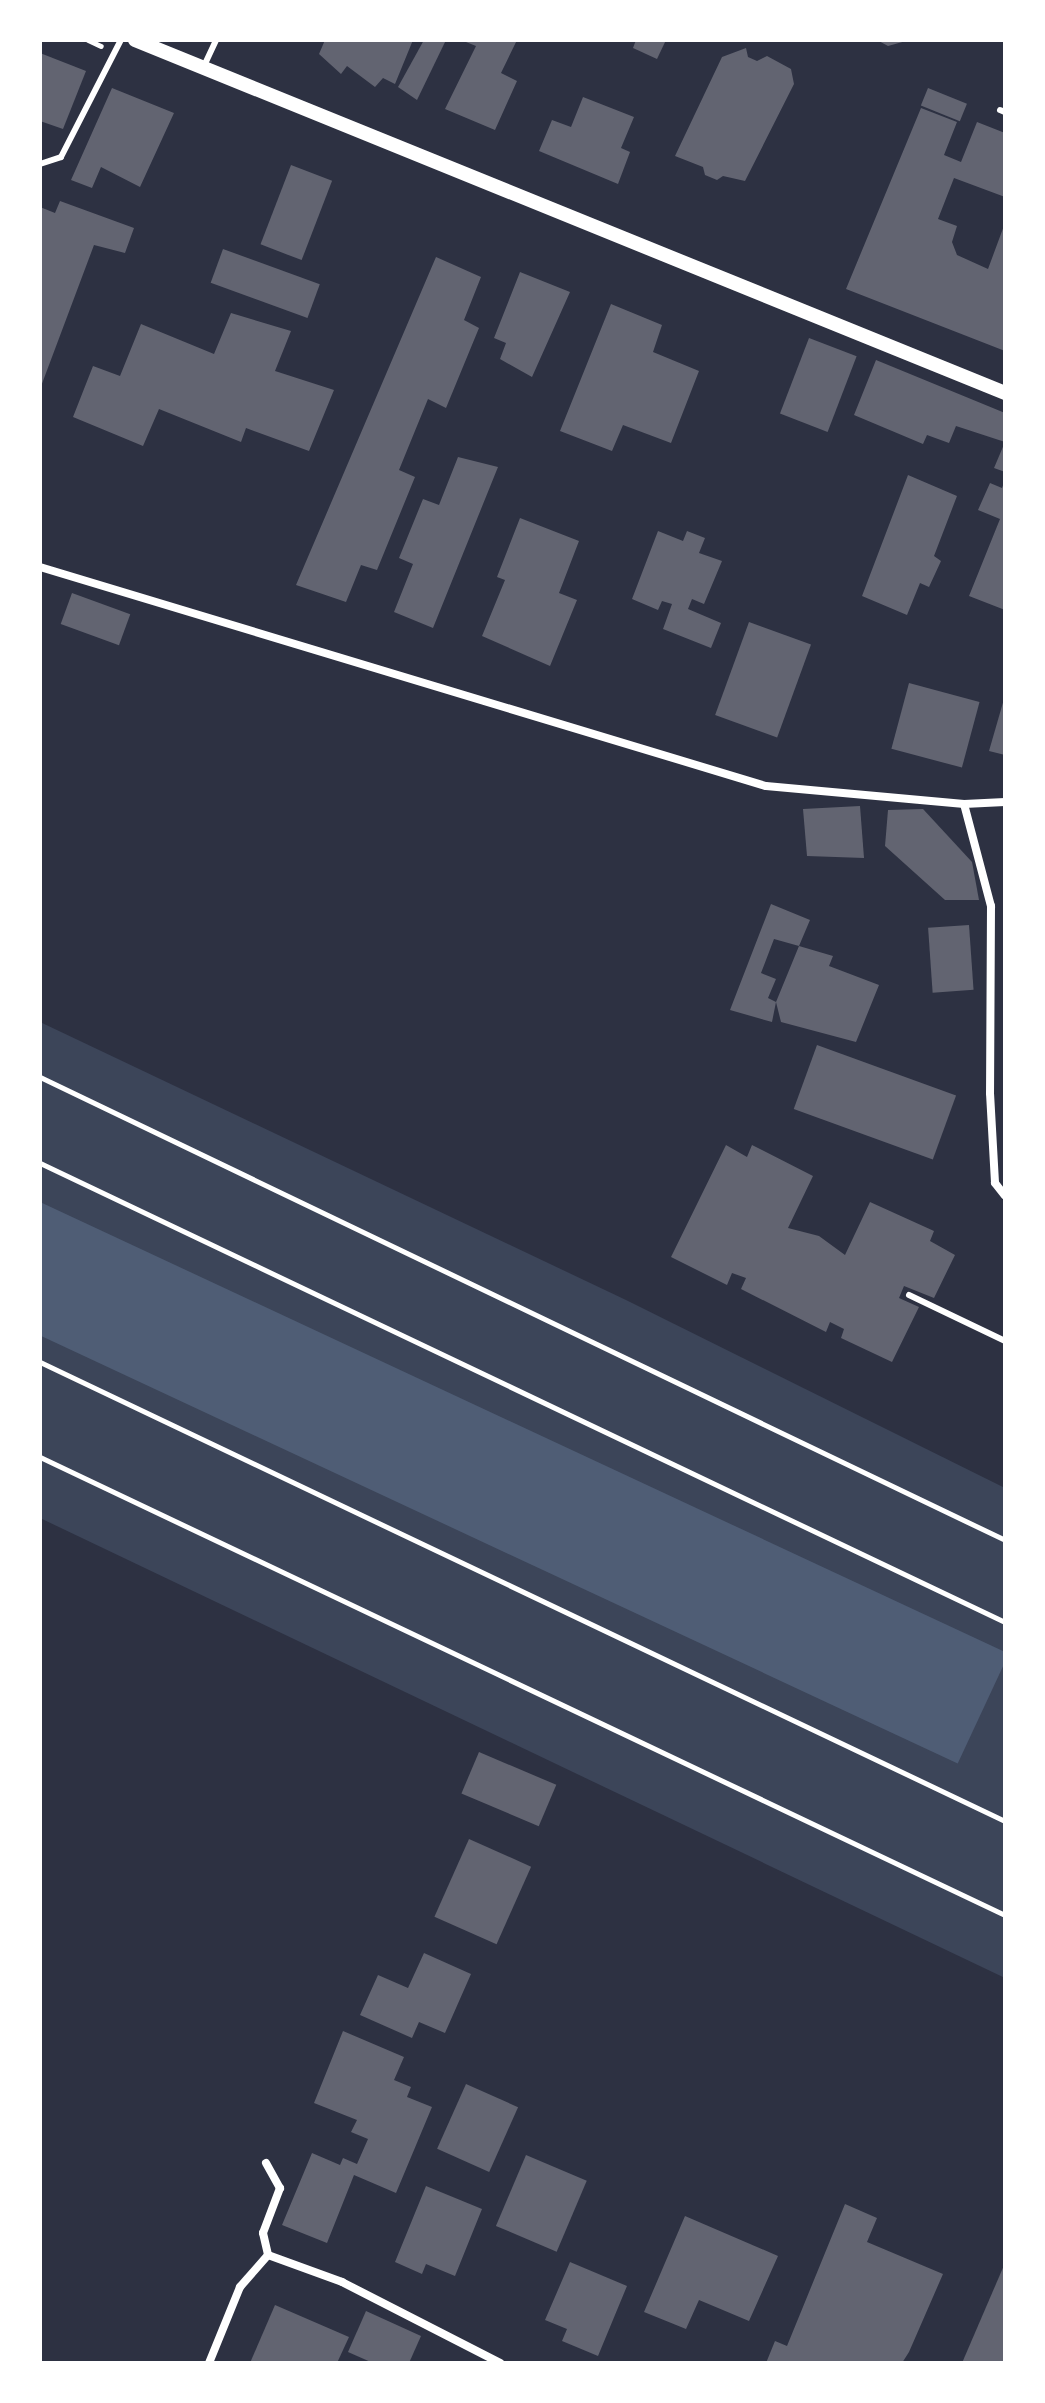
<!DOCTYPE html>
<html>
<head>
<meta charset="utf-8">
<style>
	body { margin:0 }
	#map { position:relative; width:1045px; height:2403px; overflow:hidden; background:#2d3142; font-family:Overpass,sans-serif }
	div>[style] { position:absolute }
	.green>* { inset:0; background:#3c4559 }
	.water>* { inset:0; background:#4f5d75; transform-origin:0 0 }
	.building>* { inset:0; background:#626471; transform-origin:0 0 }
	.path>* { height:5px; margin:-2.5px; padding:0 2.5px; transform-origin:2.5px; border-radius:2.5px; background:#fff }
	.service>* { height:6px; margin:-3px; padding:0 3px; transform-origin:3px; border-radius:3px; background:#fff }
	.minor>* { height:8px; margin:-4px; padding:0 4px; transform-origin:4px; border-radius:4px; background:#fff }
	.tertiary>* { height:14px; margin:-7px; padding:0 7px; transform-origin:7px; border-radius:7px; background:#fff }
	span { translate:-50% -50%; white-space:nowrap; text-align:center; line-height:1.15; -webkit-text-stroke:8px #fff; paint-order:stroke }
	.frame { position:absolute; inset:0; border:42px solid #fff; pointer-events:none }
</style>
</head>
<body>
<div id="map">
	<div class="green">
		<div style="clip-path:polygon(40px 1022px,626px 1300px,1005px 1488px,1005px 1978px,40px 1518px)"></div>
	</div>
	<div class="water">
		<div style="left:40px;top:1202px;width:1069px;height:121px;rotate:25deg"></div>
	</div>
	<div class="building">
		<div style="clip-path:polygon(325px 40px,413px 40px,395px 84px,383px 78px,375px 87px,347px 66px,341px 74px,319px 54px)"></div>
		<div style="clip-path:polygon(424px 40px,446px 40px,417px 100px,398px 87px)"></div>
		<div style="clip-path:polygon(461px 40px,517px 40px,501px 73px,517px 81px,495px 130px,445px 109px,476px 46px)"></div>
		<div style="clip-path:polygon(636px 40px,666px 40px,657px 59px,633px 48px)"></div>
		<div style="clip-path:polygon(877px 40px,906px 40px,906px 41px,888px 46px)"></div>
		<div style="clip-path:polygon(746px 48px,748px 57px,757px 61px,767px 56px,791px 69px,794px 84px,745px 181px,723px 176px,717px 180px,705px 175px,703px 167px,675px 156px,722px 57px)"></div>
		<div style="clip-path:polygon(40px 53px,86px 71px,63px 129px,40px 121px)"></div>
		<div style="clip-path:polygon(112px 88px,174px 113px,140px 187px,101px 167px,92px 188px,71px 180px)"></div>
		<div style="left:928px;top:88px;width:42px;height:19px;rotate:22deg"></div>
		<div style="clip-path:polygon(583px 97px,634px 117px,621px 148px,630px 152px,618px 184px,539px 151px,552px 120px,571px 127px)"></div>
		<div style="clip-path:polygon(921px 108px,957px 122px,944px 155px,961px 162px,977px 122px,1005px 133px,1005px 197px,954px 178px,938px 219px,957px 226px,952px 242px,957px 255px,988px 269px,1005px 223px,1005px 351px,846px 289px)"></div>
		<div style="left:291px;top:165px;width:44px;height:85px;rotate:21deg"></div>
		<div style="clip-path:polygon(60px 201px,134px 228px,125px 253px,94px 245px,40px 389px,40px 207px,55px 213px)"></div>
		<div style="left:223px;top:249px;width:103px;height:36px;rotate:20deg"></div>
		<div style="clip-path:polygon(436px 257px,481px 277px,464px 320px,479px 328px,446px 408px,428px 399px,399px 470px,415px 477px,377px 570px,361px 565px,346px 602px,296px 585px)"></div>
		<div style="clip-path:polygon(520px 272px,570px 292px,532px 377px,500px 359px,506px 343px,494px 338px)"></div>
		<div style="clip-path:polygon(611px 304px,662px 325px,653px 352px,699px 371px,671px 443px,623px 425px,612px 451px,560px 431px)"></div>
		<div style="clip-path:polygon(231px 313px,291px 331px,275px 371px,334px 390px,309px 451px,246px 428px,241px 442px,159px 409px,143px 446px,73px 417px,93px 366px,120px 376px,141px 324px,214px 354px)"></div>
		<div style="left:809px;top:338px;width:51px;height:81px;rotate:21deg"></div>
		<div style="clip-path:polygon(876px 360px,1005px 413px,1005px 472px,994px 468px,1005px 442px,956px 426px,949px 443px,927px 435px,923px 444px,854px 415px)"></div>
		<div style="clip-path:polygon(458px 457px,498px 467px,433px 628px,394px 612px,413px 564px,399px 558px,423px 499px,439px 505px)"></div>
		<div style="clip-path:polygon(908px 475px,957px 496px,934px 556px,941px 561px,929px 587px,920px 583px,907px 615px,862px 596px)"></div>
		<div style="clip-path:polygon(1005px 480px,1005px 610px,969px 596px,1000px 519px,978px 510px,990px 483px,1002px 488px)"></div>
		<div style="clip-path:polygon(520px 518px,579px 541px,559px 593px,577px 600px,550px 666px,482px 636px,505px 580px,497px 577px)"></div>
		<div style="clip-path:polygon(658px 531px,683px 541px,687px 531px,705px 538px,699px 553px,722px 561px,704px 604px,692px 599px,688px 609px,721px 623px,711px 648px,663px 629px,672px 604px,662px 601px,658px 610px,632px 599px)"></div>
		<div style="left:72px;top:593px;width:62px;height:33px;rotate:20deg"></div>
		<div style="left:749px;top:622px;width:66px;height:99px;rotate:20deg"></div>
		<div style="left:909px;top:683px;width:73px;height:68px;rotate:15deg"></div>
		<div style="clip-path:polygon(1004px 699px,1005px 699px,1005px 755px,989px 751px)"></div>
		<div style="clip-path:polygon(860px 806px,864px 858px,807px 856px,803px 809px)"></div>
		<div style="clip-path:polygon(923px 809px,972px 862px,979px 900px,945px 900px,885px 846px,888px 810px)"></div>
		<div style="clip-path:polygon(771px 904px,810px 920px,799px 946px,774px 939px,761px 973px,776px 979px,768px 998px,776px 1002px,772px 1022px,730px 1010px)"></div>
		<div style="left:969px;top:925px;width:65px;height:41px;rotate:86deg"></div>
		<div style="clip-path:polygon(799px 946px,833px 956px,829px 966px,879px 985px,856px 1042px,781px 1022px,776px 1002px)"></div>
		<div style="left:817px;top:1045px;width:148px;height:68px;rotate:20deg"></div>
		<div style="clip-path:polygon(726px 1145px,747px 1157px,752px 1145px,813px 1176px,788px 1228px,819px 1236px,845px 1255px,870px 1202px,934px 1231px,930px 1241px,955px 1255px,934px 1298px,904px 1286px,899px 1298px,919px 1307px,892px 1362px,841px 1338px,844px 1329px,830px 1322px,826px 1332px,741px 1289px,746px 1278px,732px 1273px,727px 1285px,671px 1257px)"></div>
		<div style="left:479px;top:1752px;width:84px;height:45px;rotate:23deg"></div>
		<div style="left:469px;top:1839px;width:68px;height:85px;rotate:24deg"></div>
		<div style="clip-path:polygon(424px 1953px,471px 1974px,445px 2033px,419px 2022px,412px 2038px,360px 2015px,378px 1975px,408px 1988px)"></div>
		<div style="clip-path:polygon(343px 2031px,404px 2057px,394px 2080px,411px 2087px,407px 2097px,432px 2107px,396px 2193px,354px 2175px,327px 2243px,282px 2225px,312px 2153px,340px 2165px,343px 2158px,357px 2164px,368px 2139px,351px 2132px,357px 2120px,314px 2103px)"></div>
		<div style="left:466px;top:2084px;width:57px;height:71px;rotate:24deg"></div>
		<div style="left:526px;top:2155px;width:66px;height:77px;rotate:23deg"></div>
		<div style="clip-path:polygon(426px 2186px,482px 2209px,455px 2276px,426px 2264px,422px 2274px,395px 2262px)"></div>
		<div style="clip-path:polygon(845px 2204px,877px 2218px,867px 2242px,943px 2274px,909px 2352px,902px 2363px,766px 2363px,775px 2341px,787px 2346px)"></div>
		<div style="clip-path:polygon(685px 2216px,778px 2256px,749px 2321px,699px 2300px,686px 2329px,644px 2312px)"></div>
		<div style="clip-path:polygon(570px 2262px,627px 2286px,598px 2356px,562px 2341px,567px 2329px,545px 2320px)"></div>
		<div style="clip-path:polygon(1005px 2263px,1005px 2363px,962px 2363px)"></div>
		<div style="clip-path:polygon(275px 2305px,349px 2337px,337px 2363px,250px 2363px)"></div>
		<div style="clip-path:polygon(366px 2311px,421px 2336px,409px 2363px,373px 2363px,348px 2352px)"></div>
	</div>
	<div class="path">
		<div style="left:88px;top:40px;width:14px;rotate:25deg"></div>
		<div style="left:40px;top:1077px;width:1070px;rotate:25.63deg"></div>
		<div style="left:40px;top:1163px;width:1069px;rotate:25.44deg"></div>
		<div style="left:40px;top:1362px;width:1069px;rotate:25.44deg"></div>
		<div style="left:40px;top:1457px;width:1068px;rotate:25.39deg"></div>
	</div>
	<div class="service">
		<div style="left:204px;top:66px;width:29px;rotate:-65deg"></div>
		<div style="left:1000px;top:110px;width:5px;rotate:22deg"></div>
		<div style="left:40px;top:164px;width:22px;rotate:-18deg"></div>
		<div style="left:61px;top:157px;width:131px;rotate:-62.9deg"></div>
		<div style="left:909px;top:1295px;width:106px;rotate:25.6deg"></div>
	</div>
	<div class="minor">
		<div style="left:40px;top:567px;width:758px;rotate:16.79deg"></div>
		<div style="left:766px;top:786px;width:199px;rotate:5.2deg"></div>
		<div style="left:964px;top:804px;width:41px;rotate:-2.8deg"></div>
		<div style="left:964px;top:804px;width:106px;rotate:75.2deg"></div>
		<div style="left:991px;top:906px;width:187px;rotate:90.3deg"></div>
		<div style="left:990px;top:1093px;width:90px;rotate:86.8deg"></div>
		<div style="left:995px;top:1183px;width:16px;rotate:52deg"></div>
		<div style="left:266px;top:2163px;width:29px;rotate:61deg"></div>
		<div style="left:280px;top:2188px;width:48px;rotate:110.7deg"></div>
		<div style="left:263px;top:2233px;width:23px;rotate:77deg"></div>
		<div style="left:268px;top:2255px;width:79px;rotate:20deg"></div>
		<div style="left:342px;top:2282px;width:178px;rotate:27.1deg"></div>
		<div style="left:209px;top:2363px;width:82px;rotate:-67.8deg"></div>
		<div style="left:240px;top:2287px;width:43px;rotate:-48.8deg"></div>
	</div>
	<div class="tertiary">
		<div style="left:135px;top:40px;width:939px;rotate:22.08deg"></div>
	</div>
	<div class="frame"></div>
</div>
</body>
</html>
